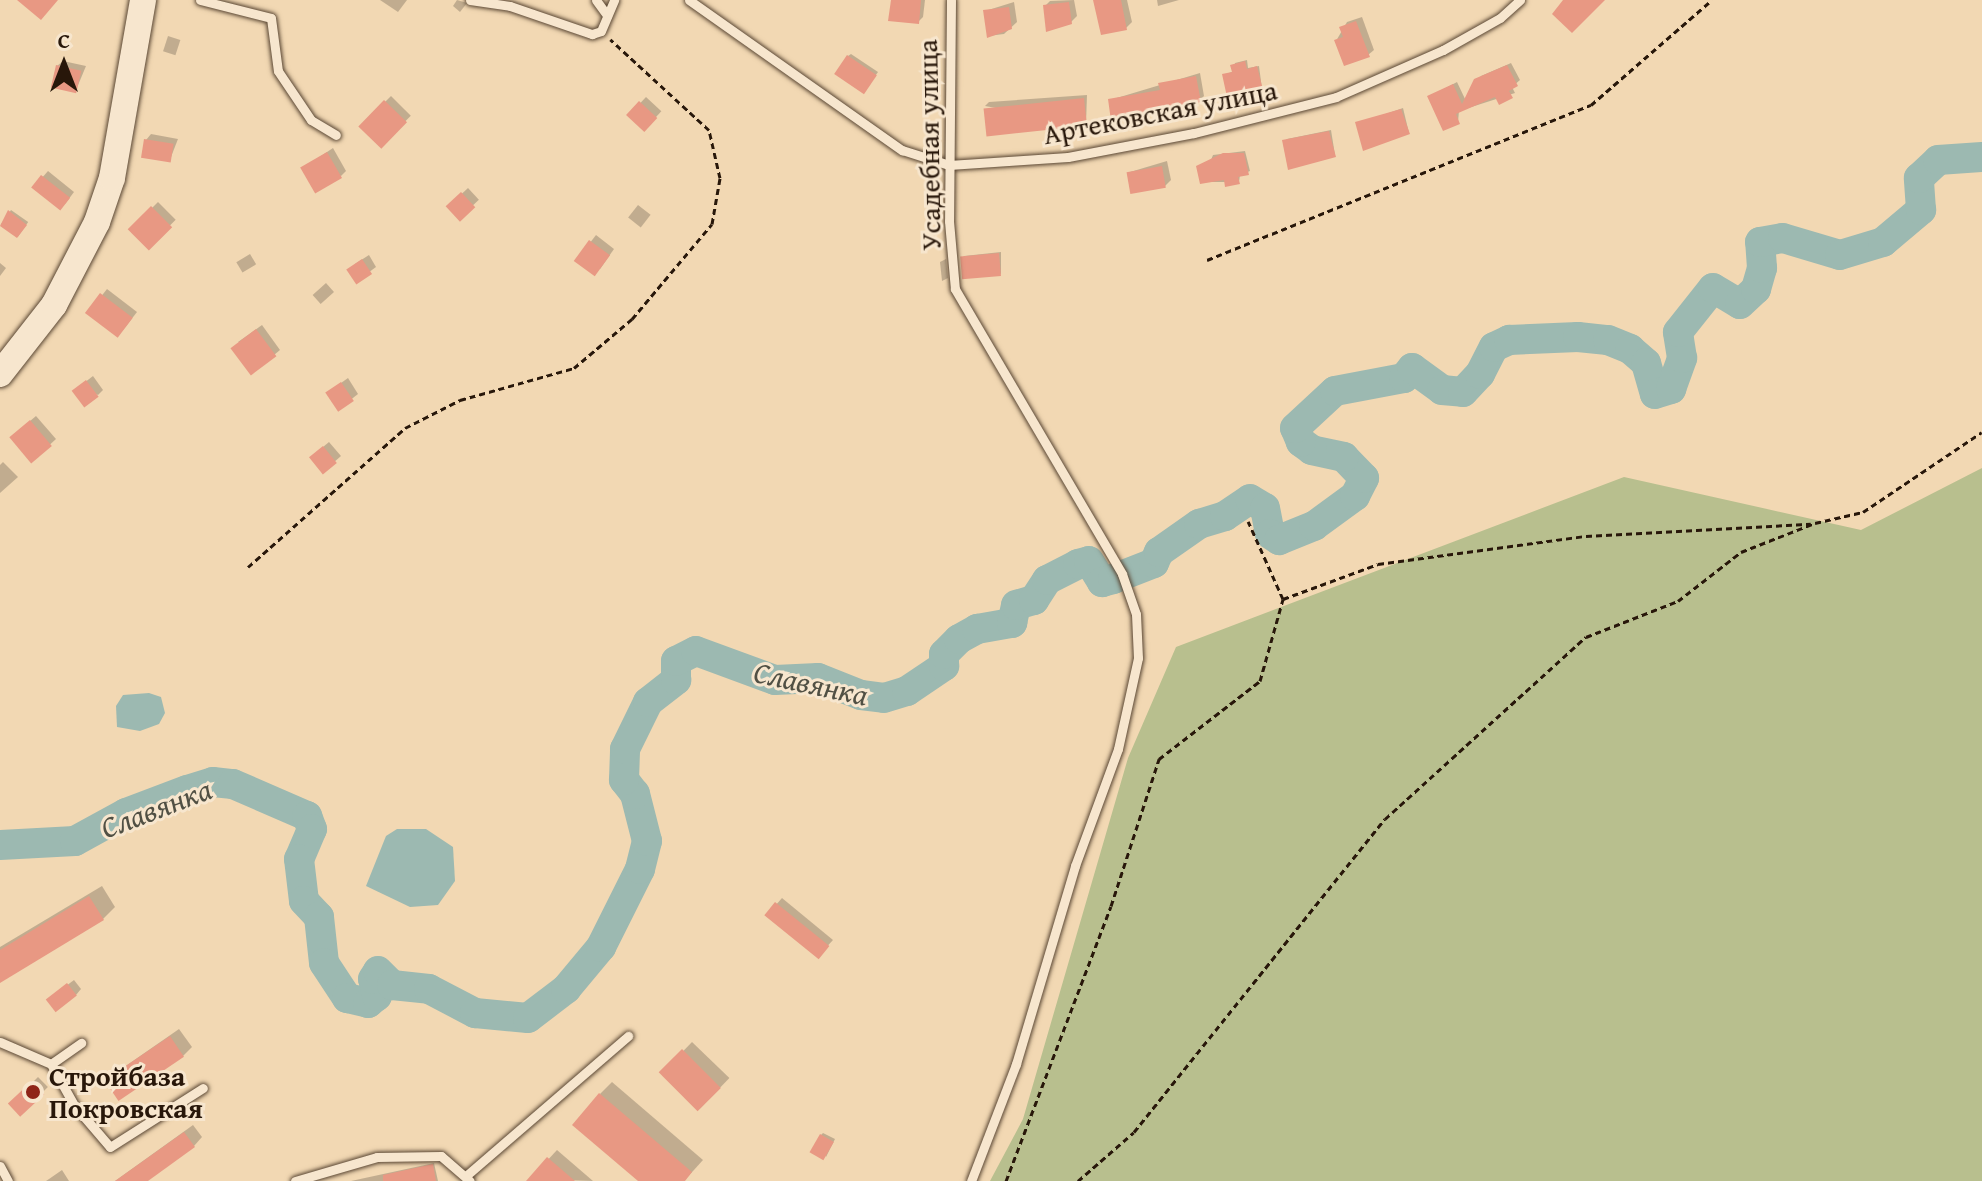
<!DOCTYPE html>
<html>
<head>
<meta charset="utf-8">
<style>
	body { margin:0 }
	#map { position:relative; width:1982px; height:1181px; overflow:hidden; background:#f2d8b3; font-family:"Gentium Book Plus",serif }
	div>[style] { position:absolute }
	.green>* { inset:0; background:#b8bf8e }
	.water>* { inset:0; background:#9cb9b1 }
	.shadow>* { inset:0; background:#0003; transform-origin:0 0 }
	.river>* { height:30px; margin:-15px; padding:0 15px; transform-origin:15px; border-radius:15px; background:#9cb9b1 }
	.building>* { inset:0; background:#e89883; transform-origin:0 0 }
	.path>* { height:3px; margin-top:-1.5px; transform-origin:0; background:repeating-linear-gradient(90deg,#28170a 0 6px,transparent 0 10px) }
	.roads { filter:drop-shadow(0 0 2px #5a4734) drop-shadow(0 0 2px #5a4734) }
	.lane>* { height:9px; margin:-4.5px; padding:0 4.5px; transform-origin:4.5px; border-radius:4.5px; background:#f7e6ce }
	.secondary>* { height:26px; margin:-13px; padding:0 13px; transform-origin:13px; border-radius:13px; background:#f7e6ce }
	.dots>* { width:22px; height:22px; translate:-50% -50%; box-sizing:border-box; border:4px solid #f7e6ce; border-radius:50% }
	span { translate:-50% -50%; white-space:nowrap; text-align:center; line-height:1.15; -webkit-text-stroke:6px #f7e6ce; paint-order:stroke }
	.street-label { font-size:28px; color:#28170a }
	.poi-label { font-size:28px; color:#28170a; font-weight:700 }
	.left { translate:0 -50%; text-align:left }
	.water-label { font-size:30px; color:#515044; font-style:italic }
	.north { position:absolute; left:24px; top:24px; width:80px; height:80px; -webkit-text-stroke:6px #f7e6ce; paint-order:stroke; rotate:0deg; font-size:22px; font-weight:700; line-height:32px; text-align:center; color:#28170a }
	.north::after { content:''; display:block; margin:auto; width:28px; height:36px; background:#28170a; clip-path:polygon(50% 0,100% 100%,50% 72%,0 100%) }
</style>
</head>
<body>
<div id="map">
	<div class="green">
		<div style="clip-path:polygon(1982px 468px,1982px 1181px,990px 1181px,1023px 1119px,1128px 758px,1176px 647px,1624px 477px,1861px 530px)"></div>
	</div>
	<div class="water">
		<div style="clip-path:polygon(149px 693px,161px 697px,165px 713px,159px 724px,140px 731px,117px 727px,116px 706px,123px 695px)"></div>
		<div style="clip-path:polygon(397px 829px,426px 829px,453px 847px,455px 881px,438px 905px,410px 907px,366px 886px,386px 836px)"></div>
	</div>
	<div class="shadow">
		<div style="clip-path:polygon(380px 0,407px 0,398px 12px)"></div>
		<div style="clip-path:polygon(457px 0,467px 3px,460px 12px,453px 6px)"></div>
		<div style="clip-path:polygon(893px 0,925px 0,923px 17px,918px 22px)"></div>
		<div style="clip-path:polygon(1074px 0,1077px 16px,1071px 22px,1045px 6px,1050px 1px)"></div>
		<div style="clip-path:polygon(1096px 0,1127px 0,1132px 22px,1126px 28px)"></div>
		<div style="clip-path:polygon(1157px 0,1179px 0,1158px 6px)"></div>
		<div style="clip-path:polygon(1014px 2px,1017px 22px,1004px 34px,988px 36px,985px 11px)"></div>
		<div style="clip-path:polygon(1362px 17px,1374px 50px,1368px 55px,1336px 41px,1347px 22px)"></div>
		<div style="left:168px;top:36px;width:13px;height:16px;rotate:18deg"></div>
		<div style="clip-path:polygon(851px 54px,878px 72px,866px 89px,848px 56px)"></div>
		<div style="clip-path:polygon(1247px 60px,1248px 68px,1259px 66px,1262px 89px,1224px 75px,1234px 71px,1235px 63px)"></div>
		<div style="clip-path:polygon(63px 61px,86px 66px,76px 90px,57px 66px)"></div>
		<div style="clip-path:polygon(1511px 63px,1520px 80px,1512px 87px,1515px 93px,1459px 111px,1458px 122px,1429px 97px,1457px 82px,1466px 101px,1481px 76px)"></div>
		<div style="clip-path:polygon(1200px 73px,1204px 96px,1200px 100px,1151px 109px,1146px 116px,1110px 100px)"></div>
		<div style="clip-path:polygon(1087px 95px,1086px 124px,985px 106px,989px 102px)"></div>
		<div style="left:391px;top:96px;width:28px;height:42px;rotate:45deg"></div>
		<div style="left:646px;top:97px;width:21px;height:25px;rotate:43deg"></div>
		<div style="clip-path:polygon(1403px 108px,1409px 133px,1360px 123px)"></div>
		<div style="clip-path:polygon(1331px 130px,1335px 155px,1285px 141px,1287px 139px)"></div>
		<div style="clip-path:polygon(151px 134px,178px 139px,169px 162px,146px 140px)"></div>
		<div style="clip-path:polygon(333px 148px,346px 171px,341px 176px,303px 168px)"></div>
		<div style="clip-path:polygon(1245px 151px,1250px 171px,1240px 175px,1239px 182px,1202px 182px,1213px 155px)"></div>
		<div style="clip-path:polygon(1167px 161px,1171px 180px,1165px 186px,1130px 172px)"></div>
		<div style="clip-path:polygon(48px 171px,74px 192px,65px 204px,33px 188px)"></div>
		<div style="left:468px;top:188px;width:16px;height:26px;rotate:47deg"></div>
		<div style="left:158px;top:202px;width:25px;height:39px;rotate:45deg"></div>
		<div style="left:638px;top:205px;width:16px;height:16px;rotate:38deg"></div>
		<div style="left:11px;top:210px;width:21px;height:18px;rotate:35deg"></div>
		<div style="clip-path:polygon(596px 235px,614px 249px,600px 269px,576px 261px)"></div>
		<div style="clip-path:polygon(1001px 252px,1001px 274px,962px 259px,964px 256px)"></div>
		<div style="left:250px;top:254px;width:12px;height:16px;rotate:59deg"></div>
		<div style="clip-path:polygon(369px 255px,376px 267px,357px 281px,355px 264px)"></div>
		<div style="clip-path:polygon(946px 259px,948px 278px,942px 281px,940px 262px)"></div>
		<div style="clip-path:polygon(0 263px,6px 268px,0 276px)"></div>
		<div style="left:326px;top:283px;width:12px;height:18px;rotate:48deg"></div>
		<div style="clip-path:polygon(107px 289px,137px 312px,123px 330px,88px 313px)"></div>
		<div style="clip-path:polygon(262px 325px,280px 350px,274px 355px,238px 342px)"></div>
		<div style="clip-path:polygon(93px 376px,103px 390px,98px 395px,80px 386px)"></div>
		<div style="clip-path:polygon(348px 378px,358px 394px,339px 409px,334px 388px)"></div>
		<div style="clip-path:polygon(36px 416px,56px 439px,32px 461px,17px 432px)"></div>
		<div style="clip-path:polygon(329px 442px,341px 456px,324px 471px,317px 452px)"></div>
		<div style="clip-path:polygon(3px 462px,18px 477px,0 493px,0 465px)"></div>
		<div style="clip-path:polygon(102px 886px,115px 907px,103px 919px,0 980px,0 947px)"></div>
		<div style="clip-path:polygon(782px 898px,833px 940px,822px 952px,767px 915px)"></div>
		<div style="clip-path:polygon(74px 980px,81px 989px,76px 995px,54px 995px)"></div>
		<div style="clip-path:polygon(179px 1029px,192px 1047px,183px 1056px,107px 1079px)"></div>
		<div style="left:692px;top:1042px;width:52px;height:42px;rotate:44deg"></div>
		<div style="left:38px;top:1077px;width:14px;height:38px;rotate:45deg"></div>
		<div style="clip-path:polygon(612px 1082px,703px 1160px,684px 1181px,641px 1181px,600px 1094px)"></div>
		<div style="clip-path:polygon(193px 1125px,202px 1137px,194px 1146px,145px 1181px,115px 1181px)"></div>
		<div style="clip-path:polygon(823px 1133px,835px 1139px,826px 1157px,821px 1135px)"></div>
		<div style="clip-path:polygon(557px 1150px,593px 1181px,530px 1179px)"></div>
		<div style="clip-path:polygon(434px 1163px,438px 1181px,351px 1181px)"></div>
		<div style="clip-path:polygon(62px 1170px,69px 1181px,46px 1181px,49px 1179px)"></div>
	</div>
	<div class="river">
		<div style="left:0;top:845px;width:75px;rotate:-3.1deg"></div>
		<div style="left:75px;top:841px;width:58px;rotate:-28.8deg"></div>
		<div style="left:126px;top:813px;width:65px;rotate:-20.7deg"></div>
		<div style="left:187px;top:790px;width:27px;rotate:-17deg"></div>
		<div style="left:213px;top:782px;width:20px;rotate:6deg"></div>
		<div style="left:233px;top:784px;width:81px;rotate:23.4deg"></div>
		<div style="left:307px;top:816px;width:14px;rotate:69deg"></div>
		<div style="left:312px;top:829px;width:33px;rotate:113deg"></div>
		<div style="left:299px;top:859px;width:42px;rotate:83.2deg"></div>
		<div style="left:304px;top:901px;width:22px;rotate:47deg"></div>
		<div style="left:319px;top:917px;width:46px;rotate:83.8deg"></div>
		<div style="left:324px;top:963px;width:42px;rotate:56.7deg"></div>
		<div style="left:347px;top:998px;width:22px;rotate:13deg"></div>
		<div style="left:368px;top:1003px;width:11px;rotate:-38deg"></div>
		<div style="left:377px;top:996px;width:17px;rotate:-103deg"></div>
		<div style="left:373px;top:979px;width:9px;rotate:-58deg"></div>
		<div style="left:378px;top:971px;width:20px;rotate:45deg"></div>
		<div style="left:392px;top:985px;width:37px;rotate:6deg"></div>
		<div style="left:429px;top:989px;width:52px;rotate:27.6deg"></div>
		<div style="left:475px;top:1013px;width:53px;rotate:5.4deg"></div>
		<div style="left:528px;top:1018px;width:48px;rotate:-37.3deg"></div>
		<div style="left:566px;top:989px;width:55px;rotate:-50.2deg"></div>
		<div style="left:601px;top:947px;width:87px;rotate:-63.4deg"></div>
		<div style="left:640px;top:869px;width:29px;rotate:-76deg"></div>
		<div style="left:647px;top:841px;width:49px;rotate:-104.3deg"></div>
		<div style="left:635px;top:794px;width:18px;rotate:-128deg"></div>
		<div style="left:624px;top:780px;width:31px;rotate:-88deg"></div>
		<div style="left:625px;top:749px;width:52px;rotate:-63.9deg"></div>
		<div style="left:648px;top:702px;width:36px;rotate:-38deg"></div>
		<div style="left:676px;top:680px;width:19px;rotate:-90deg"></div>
		<div style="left:676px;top:661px;width:22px;rotate:-27deg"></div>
		<div style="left:696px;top:651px;width:84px;rotate:20.2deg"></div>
		<div style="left:775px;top:680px;width:43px;rotate:-2.7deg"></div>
		<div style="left:818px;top:678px;width:46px;rotate:21.6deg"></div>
		<div style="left:861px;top:695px;width:23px;rotate:7deg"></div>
		<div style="left:884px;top:698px;width:24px;rotate:-17deg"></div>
		<div style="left:907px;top:691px;width:45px;rotate:-34deg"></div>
		<div style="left:944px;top:666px;width:12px;rotate:-90deg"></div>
		<div style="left:944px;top:654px;width:21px;rotate:-45deg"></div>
		<div style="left:959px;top:639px;width:21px;rotate:-29deg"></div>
		<div style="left:977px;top:629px;width:36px;rotate:-10deg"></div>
		<div style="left:1012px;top:623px;width:18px;rotate:-77deg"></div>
		<div style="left:1016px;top:605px;width:19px;rotate:-16deg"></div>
		<div style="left:1034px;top:600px;width:24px;rotate:-57deg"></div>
		<div style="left:1047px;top:580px;width:35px;rotate:-27deg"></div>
		<div style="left:1078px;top:564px;width:11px;rotate:-15deg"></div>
		<div style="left:1089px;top:561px;width:25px;rotate:58deg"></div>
		<div style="left:1102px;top:582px;width:11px;rotate:-15deg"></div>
		<div style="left:1113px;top:579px;width:44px;rotate:-21.3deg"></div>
		<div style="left:1154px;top:563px;width:12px;rotate:-66deg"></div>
		<div style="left:1159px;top:552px;width:49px;rotate:-35deg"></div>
		<div style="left:1199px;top:524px;width:27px;rotate:-17deg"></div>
		<div style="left:1225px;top:516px;width:30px;rotate:-34deg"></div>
		<div style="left:1250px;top:499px;width:17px;rotate:31deg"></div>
		<div style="left:1265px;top:508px;width:26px;rotate:79deg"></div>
		<div style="left:1270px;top:534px;width:11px;rotate:34deg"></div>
		<div style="left:1279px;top:540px;width:38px;rotate:-22deg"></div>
		<div style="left:1314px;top:526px;width:51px;rotate:-36.2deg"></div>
		<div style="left:1355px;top:496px;width:20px;rotate:-63deg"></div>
		<div style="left:1364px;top:478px;width:29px;rotate:-134deg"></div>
		<div style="left:1344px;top:457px;width:33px;rotate:-168deg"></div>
		<div style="left:1312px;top:450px;width:14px;rotate:-144deg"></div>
		<div style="left:1301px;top:442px;width:15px;rotate:-113deg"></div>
		<div style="left:1295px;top:428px;width:54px;rotate:-42.8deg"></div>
		<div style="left:1335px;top:391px;width:70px;rotate:-10.7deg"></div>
		<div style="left:1404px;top:378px;width:13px;rotate:-51deg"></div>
		<div style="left:1412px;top:368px;width:37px;rotate:36deg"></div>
		<div style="left:1442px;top:390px;width:21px;rotate:5deg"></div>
		<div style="left:1463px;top:392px;width:25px;rotate:-47deg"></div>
		<div style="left:1480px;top:374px;width:30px;rotate:-63deg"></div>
		<div style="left:1494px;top:347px;width:17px;rotate:-25deg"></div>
		<div style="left:1509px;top:340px;width:69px;rotate:-2.5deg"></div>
		<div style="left:1578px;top:337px;width:30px;rotate:6deg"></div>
		<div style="left:1608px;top:340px;width:24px;rotate:22deg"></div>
		<div style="left:1630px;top:349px;width:21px;rotate:41deg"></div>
		<div style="left:1646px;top:363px;width:32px;rotate:74deg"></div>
		<div style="left:1655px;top:394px;width:17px;rotate:-17deg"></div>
		<div style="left:1671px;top:389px;width:33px;rotate:-70deg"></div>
		<div style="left:1682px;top:358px;width:26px;rotate:-99deg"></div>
		<div style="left:1678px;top:332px;width:56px;rotate:-51.5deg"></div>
		<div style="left:1713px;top:288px;width:31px;rotate:31deg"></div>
		<div style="left:1740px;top:304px;width:22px;rotate:-43deg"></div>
		<div style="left:1756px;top:289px;width:22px;rotate:-74deg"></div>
		<div style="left:1762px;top:268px;width:26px;rotate:-94deg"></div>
		<div style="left:1760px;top:242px;width:23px;rotate:-10deg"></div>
		<div style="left:1783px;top:238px;width:59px;rotate:16.6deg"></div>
		<div style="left:1840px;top:255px;width:45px;rotate:-16.8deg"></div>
		<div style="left:1883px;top:242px;width:50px;rotate:-40.1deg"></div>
		<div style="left:1921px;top:210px;width:32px;rotate:-94deg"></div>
		<div style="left:1919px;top:178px;width:26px;rotate:-43deg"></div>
		<div style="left:1938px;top:160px;width:44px;rotate:-3.9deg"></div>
	</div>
	<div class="building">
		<div style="clip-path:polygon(17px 0,58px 0,41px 20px)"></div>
		<div style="clip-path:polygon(891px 0,921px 0,919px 24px,888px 21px)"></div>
		<div style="clip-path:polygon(1093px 0,1121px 0,1127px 30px,1101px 35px)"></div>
		<div style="clip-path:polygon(1563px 0,1605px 0,1572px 33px,1552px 14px)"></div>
		<div style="clip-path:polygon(1069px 2px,1072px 24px,1046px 32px,1043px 5px)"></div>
		<div style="clip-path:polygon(1009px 7px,1012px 29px,987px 38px,983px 10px)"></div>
		<div style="clip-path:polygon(1356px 21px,1370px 57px,1344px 66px,1334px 40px,1343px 37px,1339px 27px)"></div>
		<div style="left:847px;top:55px;width:36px;height:23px;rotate:34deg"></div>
		<div style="clip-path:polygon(1245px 61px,1247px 69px,1257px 66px,1263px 90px,1227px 97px,1222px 74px,1232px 72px,1230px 65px)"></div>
		<div style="left:56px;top:65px;width:26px;height:23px;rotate:13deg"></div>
		<div style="clip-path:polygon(1507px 65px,1518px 86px,1509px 91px,1513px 98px,1499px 105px,1495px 97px,1456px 114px,1460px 124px,1443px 131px,1427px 96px,1453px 84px,1462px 104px,1474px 79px)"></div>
		<div style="clip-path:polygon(1196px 76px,1201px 102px,1149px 111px,1147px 118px,1111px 121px,1108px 99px,1160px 90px,1158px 83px)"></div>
		<div style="left:1084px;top:98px;width:28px;height:101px;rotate:84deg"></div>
		<div style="left:384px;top:100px;width:32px;height:37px;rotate:44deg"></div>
		<div style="left:639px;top:101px;width:25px;height:19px;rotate:43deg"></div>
		<div style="clip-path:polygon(1401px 109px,1410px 134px,1363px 151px,1355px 122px)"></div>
		<div style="clip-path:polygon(1329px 131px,1336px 157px,1288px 170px,1282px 140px)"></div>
		<div style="left:144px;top:139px;width:30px;height:19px;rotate:9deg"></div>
		<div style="left:327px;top:152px;width:30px;height:31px;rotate:60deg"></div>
		<div style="clip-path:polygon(1223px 153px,1244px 153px,1249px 175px,1238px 177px,1240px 184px,1225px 187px,1224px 180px,1200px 184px,1196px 166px)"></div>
		<div style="left:1162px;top:166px;width:22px;height:36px;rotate:80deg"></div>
		<div style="left:41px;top:175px;width:37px;height:16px;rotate:38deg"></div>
		<div style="left:461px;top:192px;width:21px;height:21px;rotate:47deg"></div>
		<div style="left:151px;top:206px;width:30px;height:33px;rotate:45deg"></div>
		<div style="clip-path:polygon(8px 210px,27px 225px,17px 238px,0 226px)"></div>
		<div style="left:589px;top:240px;width:26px;height:26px;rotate:36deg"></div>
		<div style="left:999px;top:253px;width:23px;height:39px;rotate:85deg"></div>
		<div style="left:362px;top:259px;width:18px;height:19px;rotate:56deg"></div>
		<div style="left:100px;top:293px;width:41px;height:25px;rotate:37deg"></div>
		<div style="left:256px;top:329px;width:34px;height:32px;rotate:53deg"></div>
		<div style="left:86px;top:380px;width:21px;height:18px;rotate:53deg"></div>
		<div style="left:341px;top:382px;width:23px;height:19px;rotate:56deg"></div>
		<div style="left:30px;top:420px;width:34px;height:27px;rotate:50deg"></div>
		<div style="left:323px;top:446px;width:22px;height:18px;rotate:51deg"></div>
		<div style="clip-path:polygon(89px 896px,104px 920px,0 983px,0 950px)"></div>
		<div style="left:775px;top:902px;width:70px;height:17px;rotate:39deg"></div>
		<div style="left:67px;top:983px;width:16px;height:27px;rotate:52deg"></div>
		<div style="left:170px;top:1036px;width:25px;height:79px;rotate:56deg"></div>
		<div style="left:682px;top:1049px;width:55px;height:33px;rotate:45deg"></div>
		<div style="left:32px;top:1081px;width:18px;height:33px;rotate:47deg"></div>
		<div style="clip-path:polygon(599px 1093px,692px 1172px,685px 1181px,638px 1181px,572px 1125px)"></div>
		<div style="clip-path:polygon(184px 1132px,195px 1147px,148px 1181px,115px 1181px)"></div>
		<div style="left:820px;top:1134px;width:16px;height:21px;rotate:30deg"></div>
		<div style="clip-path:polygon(547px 1157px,575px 1181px,526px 1181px)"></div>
		<div style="clip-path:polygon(433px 1164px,436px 1181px,383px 1181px,383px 1175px)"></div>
	</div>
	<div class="path">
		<div style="left:1207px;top:260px;width:414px;rotate:-22deg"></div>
		<div style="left:1591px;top:105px;width:160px;rotate:-41deg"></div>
		<div style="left:248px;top:567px;width:210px;rotate:-41.5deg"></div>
		<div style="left:405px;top:428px;width:62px;rotate:-27deg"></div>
		<div style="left:460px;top:400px;width:118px;rotate:-15.7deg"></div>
		<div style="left:574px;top:368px;width:76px;rotate:-40.2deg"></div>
		<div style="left:632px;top:319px;width:124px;rotate:-49.9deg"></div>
		<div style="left:712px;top:224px;width:47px;rotate:-80.1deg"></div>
		<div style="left:720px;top:178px;width:49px;rotate:-102.9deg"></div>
		<div style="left:709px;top:130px;width:134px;rotate:-137.4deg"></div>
		<div style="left:1283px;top:599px;width:101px;rotate:-20.2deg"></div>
		<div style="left:1378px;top:564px;width:210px;rotate:-7.7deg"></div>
		<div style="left:1586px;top:536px;width:225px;rotate:-3.1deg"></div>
		<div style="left:1006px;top:1181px;width:294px;rotate:-69.1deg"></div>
		<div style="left:1111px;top:906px;width:155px;rotate:-71.9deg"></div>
		<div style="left:1159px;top:759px;width:128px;rotate:-37.7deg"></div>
		<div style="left:1260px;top:681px;width:85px;rotate:-74.3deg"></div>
		<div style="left:1283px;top:599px;width:85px;rotate:-114.2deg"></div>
		<div style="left:1078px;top:1181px;width:74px;rotate:-41.2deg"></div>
		<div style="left:1134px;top:1132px;width:401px;rotate:-51.3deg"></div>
		<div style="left:1385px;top:819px;width:271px;rotate:-42.2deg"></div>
		<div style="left:1586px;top:637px;width:99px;rotate:-21.4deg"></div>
		<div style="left:1678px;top:601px;width:80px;rotate:-37.9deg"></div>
		<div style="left:1741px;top:552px;width:79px;rotate:-21.4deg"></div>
		<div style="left:1815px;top:523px;width:49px;rotate:-12.9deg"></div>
		<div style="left:1863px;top:512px;width:143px;rotate:-33.9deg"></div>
	</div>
	<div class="roads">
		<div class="lane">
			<div style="left:200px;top:0;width:73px;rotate:14.2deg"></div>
			<div style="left:271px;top:18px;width:53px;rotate:82.5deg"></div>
			<div style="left:278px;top:71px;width:59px;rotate:56deg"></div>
			<div style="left:311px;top:120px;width:29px;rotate:31deg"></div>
			<div style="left:470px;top:0;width:40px;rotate:8.5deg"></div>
			<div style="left:510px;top:6px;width:87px;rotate:18.9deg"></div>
			<div style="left:592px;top:34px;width:9px;rotate:-18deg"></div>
			<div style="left:601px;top:31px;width:34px;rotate:-67deg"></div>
			<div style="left:596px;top:0;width:19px;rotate:54deg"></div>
			<div style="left:689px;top:0;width:261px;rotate:35.2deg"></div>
			<div style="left:902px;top:150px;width:49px;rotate:17.7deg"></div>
			<div style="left:949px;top:165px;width:119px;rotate:-3.8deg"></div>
			<div style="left:1068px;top:157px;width:128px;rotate:-10.8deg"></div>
			<div style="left:1194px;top:133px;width:146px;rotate:-14.2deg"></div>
			<div style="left:1336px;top:97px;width:117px;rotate:-23.7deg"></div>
			<div style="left:1443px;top:50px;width:65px;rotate:-29.3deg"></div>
			<div style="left:1500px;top:18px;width:27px;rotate:-42deg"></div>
			<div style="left:951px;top:0;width:221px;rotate:90.5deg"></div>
			<div style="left:949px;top:221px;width:68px;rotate:85deg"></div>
			<div style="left:955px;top:289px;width:330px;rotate:59.6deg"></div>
			<div style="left:1122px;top:574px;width:42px;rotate:70.7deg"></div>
			<div style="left:1136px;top:614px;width:44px;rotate:87.4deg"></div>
			<div style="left:1138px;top:658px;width:93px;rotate:102.4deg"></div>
			<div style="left:1118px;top:749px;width:125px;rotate:110.2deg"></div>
			<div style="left:1075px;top:866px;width:207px;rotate:106.6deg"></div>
			<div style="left:1016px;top:1064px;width:125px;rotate:111deg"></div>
			<div style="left:0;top:1042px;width:56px;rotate:23.3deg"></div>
			<div style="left:51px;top:1064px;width:47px;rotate:60.7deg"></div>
			<div style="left:74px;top:1105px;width:55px;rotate:49.4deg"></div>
			<div style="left:110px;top:1147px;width:110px;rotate:-32.4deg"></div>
			<div style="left:51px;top:1064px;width:37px;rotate:-35deg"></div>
			<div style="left:0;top:1166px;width:17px;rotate:62deg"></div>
			<div style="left:467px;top:1175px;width:213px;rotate:-40.8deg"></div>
			<div style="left:295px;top:1181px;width:85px;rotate:-16.3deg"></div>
			<div style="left:377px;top:1157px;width:64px;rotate:-0.9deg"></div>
			<div style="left:441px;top:1156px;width:38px;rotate:41deg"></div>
		</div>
		<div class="secondary">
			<div style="left:0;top:374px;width:88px;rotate:-52deg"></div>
			<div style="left:54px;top:305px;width:93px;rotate:-62.6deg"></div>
			<div style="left:97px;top:222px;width:46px;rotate:-71.2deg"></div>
			<div style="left:112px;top:178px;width:181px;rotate:-80.1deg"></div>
		</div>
	</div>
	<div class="dots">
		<div style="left:33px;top:1092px;background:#8f2418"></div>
	</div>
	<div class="street-label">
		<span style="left:1160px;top:112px;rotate:-11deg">Артековская улица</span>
		<span style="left:929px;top:145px;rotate:-91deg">Усадебная улица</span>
	</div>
	<div class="poi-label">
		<span class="left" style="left:49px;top:1092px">Стройбаза<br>Покровская</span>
	</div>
	<div class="water-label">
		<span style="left:811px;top:683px;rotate:12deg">Славянка</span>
		<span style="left:156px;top:808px;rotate:-21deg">Славянка</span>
	</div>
	<div class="north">С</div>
</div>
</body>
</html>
